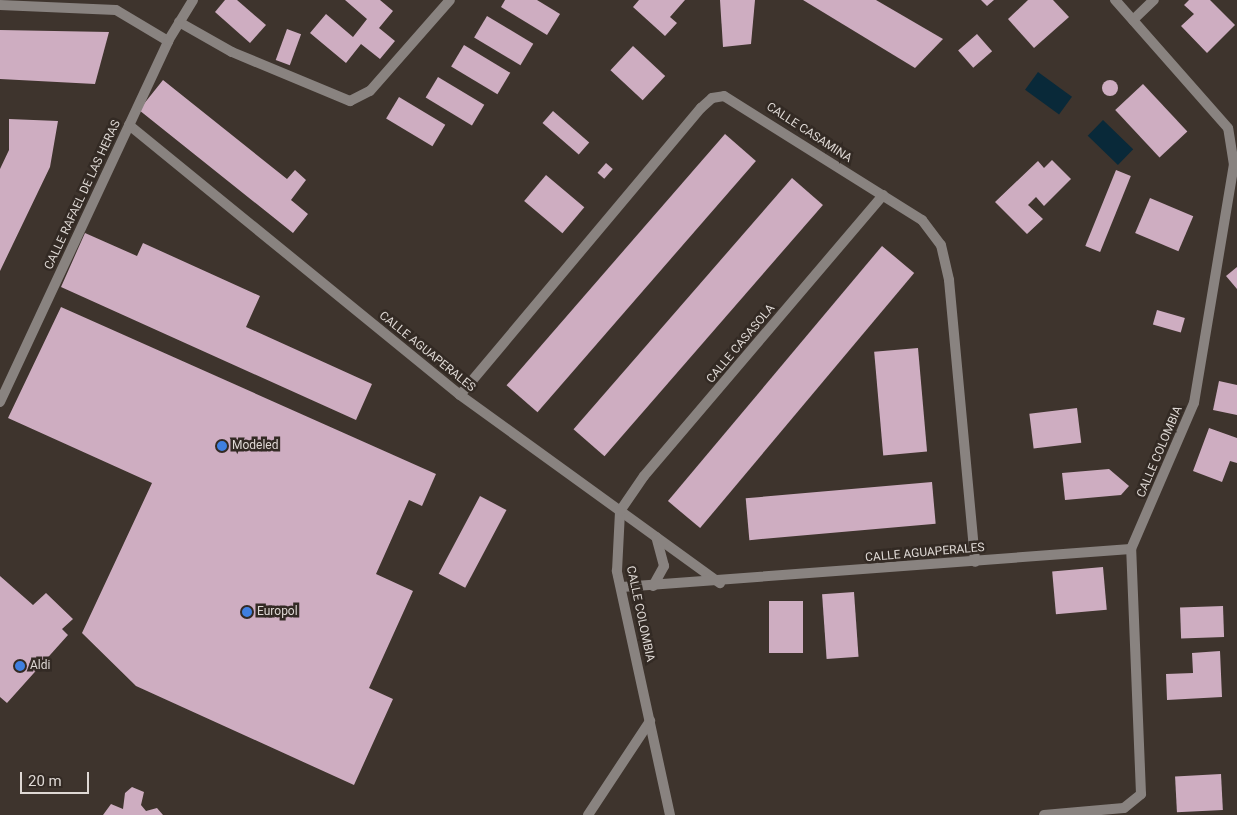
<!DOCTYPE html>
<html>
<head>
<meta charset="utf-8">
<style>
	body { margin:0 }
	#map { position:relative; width:1237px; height:815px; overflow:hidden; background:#3e342d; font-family:Roboto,sans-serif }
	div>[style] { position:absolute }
	.water>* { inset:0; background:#092939; transform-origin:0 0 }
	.building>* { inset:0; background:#ceadc1; transform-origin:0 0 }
	.round { border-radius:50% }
	.minor>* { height:10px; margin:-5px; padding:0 5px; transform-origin:5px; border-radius:5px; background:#898380 }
	.tertiary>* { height:10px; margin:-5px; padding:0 5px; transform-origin:5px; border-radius:5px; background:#898380 }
	.dots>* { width:14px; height:14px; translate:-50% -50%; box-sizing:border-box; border:2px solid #332a24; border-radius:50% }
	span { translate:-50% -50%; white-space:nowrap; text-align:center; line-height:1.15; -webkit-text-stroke:5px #332a24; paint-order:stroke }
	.street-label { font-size:12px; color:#dfd9d5 }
	.poi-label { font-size:12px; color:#dfd9d5 }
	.left { translate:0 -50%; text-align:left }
	.scale { position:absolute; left:20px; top:772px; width:69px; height:22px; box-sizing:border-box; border:2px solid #dfd9d5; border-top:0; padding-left:6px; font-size:15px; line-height:18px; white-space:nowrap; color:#dfd9d5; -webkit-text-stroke:4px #332a24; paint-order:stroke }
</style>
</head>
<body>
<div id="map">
	<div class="water">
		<div style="left:1038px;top:72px;width:42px;height:22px;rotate:36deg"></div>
		<div style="left:1103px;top:120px;width:42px;height:22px;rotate:44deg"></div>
	</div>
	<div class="building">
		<div style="clip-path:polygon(225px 0,237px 0,266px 25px,250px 43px,215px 12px)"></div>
		<div style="clip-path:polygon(345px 0,380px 0,393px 11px,379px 28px,395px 41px,380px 59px,361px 44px,346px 63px,310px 33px,326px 14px,353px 37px,367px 19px)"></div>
		<div style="clip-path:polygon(505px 0,537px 0,560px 14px,547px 35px,501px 7px)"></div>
		<div style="clip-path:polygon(639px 0,685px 0,670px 17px,677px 23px,665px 36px,633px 7px)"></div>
		<div style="clip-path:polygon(720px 0,755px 0,751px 44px,723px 47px)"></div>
		<div style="clip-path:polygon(803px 0,876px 0,943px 39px,915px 68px)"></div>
		<div style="clip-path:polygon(981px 0,994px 0,987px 6px)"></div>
		<div style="clip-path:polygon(1028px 0,1053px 0,1069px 17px,1034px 48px,1008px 19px)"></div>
		<div style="clip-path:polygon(1189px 0,1210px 0,1235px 25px,1207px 53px,1181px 26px,1194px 14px,1184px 5px)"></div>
		<div style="left:487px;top:16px;width:54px;height:25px;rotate:31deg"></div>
		<div style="left:287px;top:29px;width:15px;height:33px;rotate:20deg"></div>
		<div style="clip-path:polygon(0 30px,109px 32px,95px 84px,0 79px)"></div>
		<div style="left:977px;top:34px;width:23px;height:25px;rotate:49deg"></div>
		<div style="left:464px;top:45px;width:54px;height:25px;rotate:31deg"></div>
		<div style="left:633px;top:46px;width:44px;height:33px;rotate:43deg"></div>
		<div style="left:438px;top:77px;width:54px;height:24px;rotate:31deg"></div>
		<div class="round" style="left:1102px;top:80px;width:16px;height:16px"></div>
		<div style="clip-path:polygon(163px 80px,287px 179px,295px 170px,306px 180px,291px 200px,308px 214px,293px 233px,139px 110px)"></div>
		<div style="left:1143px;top:84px;width:65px;height:38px;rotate:47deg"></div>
		<div style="left:399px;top:97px;width:54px;height:25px;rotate:31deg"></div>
		<div style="left:553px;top:111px;width:48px;height:16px;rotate:41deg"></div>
		<div style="clip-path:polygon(9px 119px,58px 121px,50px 167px,0 271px,0 169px,9px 150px)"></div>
		<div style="left:725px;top:134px;width:41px;height:333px;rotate:41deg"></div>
		<div style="clip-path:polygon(1052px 160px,1071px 179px,1044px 206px,1036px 197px,1028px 205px,1043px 219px,1027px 234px,995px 202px,1038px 161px,1044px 168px)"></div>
		<div style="left:606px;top:163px;width:9px;height:13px;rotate:41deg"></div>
		<div style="left:1116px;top:170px;width:16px;height:82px;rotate:22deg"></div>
		<div style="left:546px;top:175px;width:50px;height:34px;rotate:40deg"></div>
		<div style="left:792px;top:178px;width:41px;height:333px;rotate:41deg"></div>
		<div style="left:1150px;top:198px;width:47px;height:38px;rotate:23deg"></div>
		<div style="clip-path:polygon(85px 233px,137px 256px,143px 243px,260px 296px,246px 327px,372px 384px,356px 420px,61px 287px)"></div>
		<div style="left:882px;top:246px;width:42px;height:333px;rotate:40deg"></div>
		<div style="clip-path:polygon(1237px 267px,1237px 289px,1226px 276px)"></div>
		<div style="clip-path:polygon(61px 307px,436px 474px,422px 506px,409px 500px,376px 574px,413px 591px,369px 688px,393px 699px,354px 785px,136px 686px,82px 633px,152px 483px,8px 418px)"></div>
		<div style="left:1157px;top:310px;width:29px;height:15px;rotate:16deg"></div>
		<div style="left:918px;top:348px;width:104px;height:44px;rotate:85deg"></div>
		<div style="clip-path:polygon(1219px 381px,1237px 385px,1237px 415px,1213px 410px)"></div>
		<div style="left:1077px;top:408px;width:35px;height:48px;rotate:83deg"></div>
		<div style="clip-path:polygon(1209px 428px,1237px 438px,1237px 463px,1230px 461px,1222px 482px,1193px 471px)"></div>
		<div style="clip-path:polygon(1109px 469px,1129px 486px,1121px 495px,1065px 500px,1062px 473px)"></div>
		<div style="left:932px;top:482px;width:42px;height:187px;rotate:85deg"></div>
		<div style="left:480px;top:496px;width:30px;height:88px;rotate:28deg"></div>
		<div style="left:1103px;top:567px;width:43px;height:51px;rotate:85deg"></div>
		<div style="clip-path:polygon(0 576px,33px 605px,46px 593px,73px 619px,62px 629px,68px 635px,7px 703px,0 697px)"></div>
		<div style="left:854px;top:592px;width:65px;height:32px;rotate:86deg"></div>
		<div style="left:769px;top:601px;width:34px;height:52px"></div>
		<div style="left:1223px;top:606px;width:31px;height:43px;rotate:88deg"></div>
		<div style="clip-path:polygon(1220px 651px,1222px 697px,1167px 700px,1166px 674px,1193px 673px,1192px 653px)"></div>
		<div style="left:1221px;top:774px;width:36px;height:46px;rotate:87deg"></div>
		<div style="clip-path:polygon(132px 787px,144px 792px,141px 805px,146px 811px,157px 808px,163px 815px,103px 815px,111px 804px,123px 809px,125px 793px)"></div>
	</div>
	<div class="minor">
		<div style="left:0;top:5px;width:116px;rotate:2.5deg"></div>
		<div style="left:116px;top:10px;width:61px;rotate:30.8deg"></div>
		<div style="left:1133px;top:20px;width:29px;rotate:-44deg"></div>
		<div style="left:179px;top:22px;width:61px;rotate:29.5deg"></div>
		<div style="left:232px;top:52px;width:128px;rotate:22.6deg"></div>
		<div style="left:350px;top:101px;width:22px;rotate:-27deg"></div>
		<div style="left:370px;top:91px;width:121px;rotate:-48.7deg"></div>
		<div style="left:129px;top:125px;width:427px;rotate:39.2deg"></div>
		<div style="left:460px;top:395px;width:321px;rotate:35.9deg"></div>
		<div style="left:460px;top:395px;width:375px;rotate:-50deg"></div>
		<div style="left:701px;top:108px;width:15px;rotate:-42deg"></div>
		<div style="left:712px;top:98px;width:12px;rotate:-9deg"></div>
		<div style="left:724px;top:96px;width:234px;rotate:32.1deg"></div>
		<div style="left:922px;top:220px;width:31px;rotate:53deg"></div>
		<div style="left:941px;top:245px;width:36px;rotate:77deg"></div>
		<div style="left:949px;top:280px;width:283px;rotate:84.7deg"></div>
		<div style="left:653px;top:586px;width:23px;rotate:-61deg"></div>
		<div style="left:664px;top:566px;width:30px;rotate:-105deg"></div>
		<div style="left:622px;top:587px;width:510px;rotate:-4.27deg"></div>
		<div style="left:588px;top:815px;width:113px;rotate:-56.6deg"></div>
		<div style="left:670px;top:815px;width:250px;rotate:-102.3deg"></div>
		<div style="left:617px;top:571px;width:60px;rotate:-87.1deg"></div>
		<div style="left:620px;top:511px;width:42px;rotate:-55.6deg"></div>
		<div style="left:644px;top:476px;width:369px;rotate:-49.6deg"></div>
		<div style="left:1044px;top:815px;width:80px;rotate:-5deg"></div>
		<div style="left:1124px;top:808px;width:22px;rotate:-39deg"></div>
		<div style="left:1141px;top:794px;width:245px;rotate:-92.3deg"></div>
		<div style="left:1131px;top:549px;width:159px;rotate:-66.7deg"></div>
		<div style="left:1194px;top:403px;width:241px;rotate:-80.5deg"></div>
		<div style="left:1234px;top:165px;width:37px;rotate:-99deg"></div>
		<div style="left:1228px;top:128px;width:171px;rotate:-131.4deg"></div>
	</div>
	<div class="tertiary">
		<div style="left:0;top:402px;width:398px;rotate:-65deg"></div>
		<div style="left:168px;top:41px;width:48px;rotate:-58.6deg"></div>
	</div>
	<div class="dots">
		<div style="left:222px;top:446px;background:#3f7fe0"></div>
		<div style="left:247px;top:612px;background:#3f7fe0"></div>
		<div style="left:20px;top:666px;background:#3f7fe0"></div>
	</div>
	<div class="street-label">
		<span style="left:809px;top:133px;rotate:33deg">CALLE CASAMINA</span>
		<span style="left:83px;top:195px;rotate:-65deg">CALLE RAFAEL DE LAS HERAS</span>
		<span style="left:741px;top:344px;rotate:-50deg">CALLE CASASOLA</span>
		<span style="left:427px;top:352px;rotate:39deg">CALLE AGUAPERALES</span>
		<span style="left:1160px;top:452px;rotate:-67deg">CALLE COLOMBIA</span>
		<span style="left:925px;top:553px;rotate:-5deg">CALLE AGUAPERALES</span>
		<span style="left:640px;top:614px;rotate:78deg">CALLE COLOMBIA</span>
	</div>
	<div class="poi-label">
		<span class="left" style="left:232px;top:446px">Modeled</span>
		<span class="left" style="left:257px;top:612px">Europol</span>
		<span class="left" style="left:30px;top:666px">Aldi</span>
	</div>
	<div class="scale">20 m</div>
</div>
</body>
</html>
